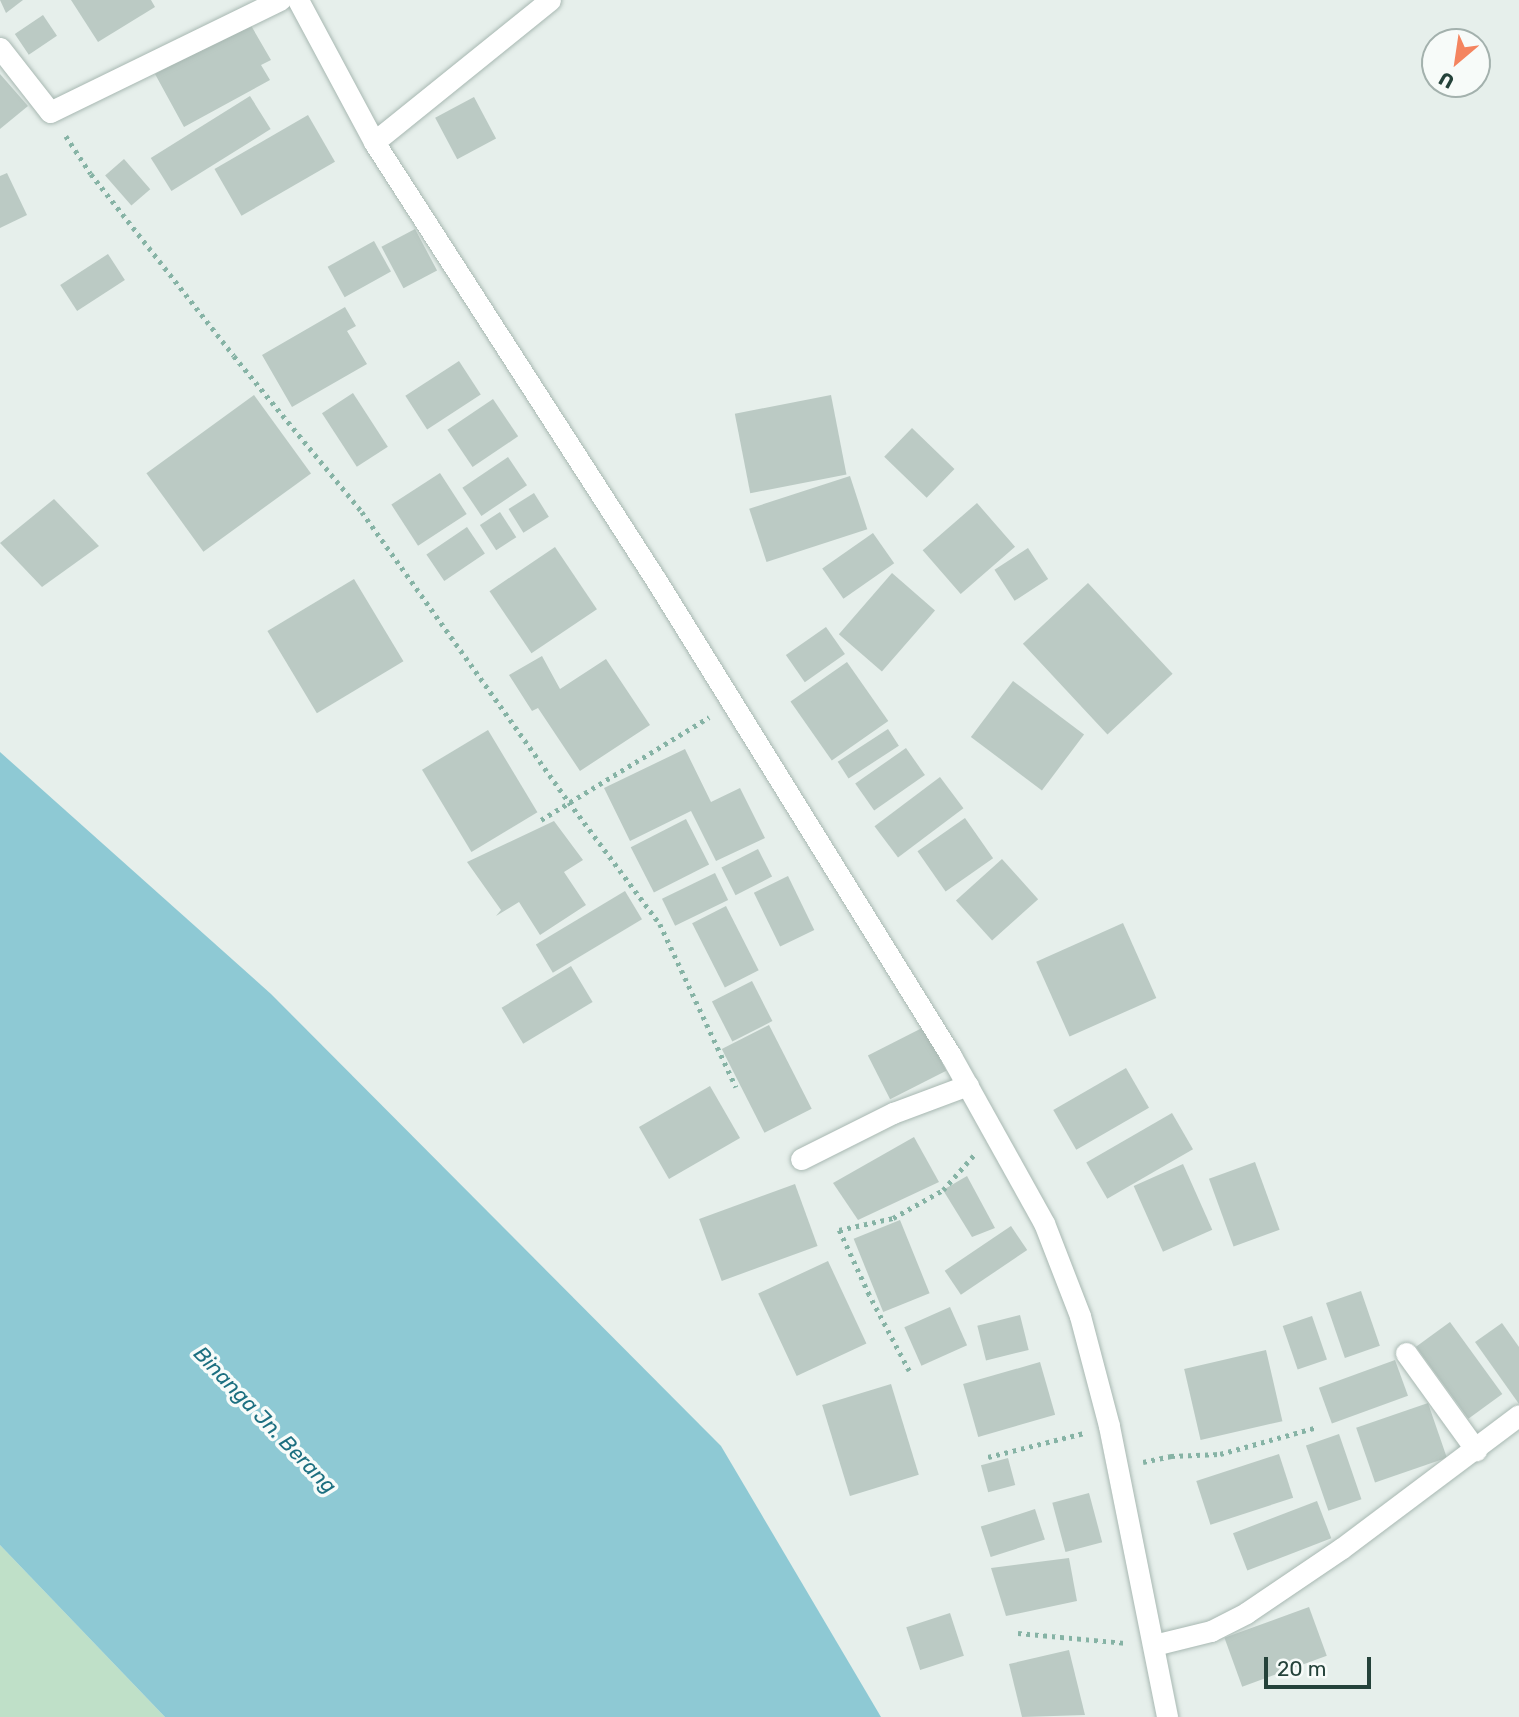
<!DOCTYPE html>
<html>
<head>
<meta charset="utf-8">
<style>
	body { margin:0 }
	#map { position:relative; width:1519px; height:1717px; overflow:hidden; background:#e6efeb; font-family:Rubik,sans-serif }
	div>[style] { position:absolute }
	.green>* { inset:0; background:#bfe0c8 }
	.water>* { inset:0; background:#8ec9d4 }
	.building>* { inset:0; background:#bbcac4; transform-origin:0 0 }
	.path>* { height:4.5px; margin-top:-2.25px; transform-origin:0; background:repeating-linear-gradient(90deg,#86b3a5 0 3.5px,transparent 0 8.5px) }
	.roads { filter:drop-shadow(0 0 2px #a8b8b2) drop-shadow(0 0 2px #a8b8b2) }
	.street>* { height:21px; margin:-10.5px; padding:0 10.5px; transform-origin:10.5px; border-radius:10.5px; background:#fff }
	.secondary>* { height:21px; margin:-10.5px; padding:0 10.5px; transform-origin:10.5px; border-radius:10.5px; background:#fff }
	span { translate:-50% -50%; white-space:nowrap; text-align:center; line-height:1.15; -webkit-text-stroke:7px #f7fbf9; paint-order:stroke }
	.water-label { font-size:21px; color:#1c6f80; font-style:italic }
	.north { position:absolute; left:1421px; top:28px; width:70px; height:70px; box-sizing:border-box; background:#f7fbf9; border:2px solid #a3b1ad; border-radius:50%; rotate:209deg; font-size:19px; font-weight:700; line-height:28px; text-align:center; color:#24423a }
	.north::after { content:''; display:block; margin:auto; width:24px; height:32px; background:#f4845f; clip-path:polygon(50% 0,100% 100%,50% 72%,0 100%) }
	.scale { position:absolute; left:1264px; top:1657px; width:107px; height:32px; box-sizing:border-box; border:4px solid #24423a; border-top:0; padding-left:9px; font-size:21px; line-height:24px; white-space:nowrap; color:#24423a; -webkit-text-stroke:5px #f7fbf9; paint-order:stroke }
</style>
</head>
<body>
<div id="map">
	<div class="green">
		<div style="clip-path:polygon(0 1545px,165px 1717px,0 1717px)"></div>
	</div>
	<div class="water">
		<div style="clip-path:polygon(0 752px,271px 994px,721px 1446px,881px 1717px,165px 1717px,0 1545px)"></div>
	</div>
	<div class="building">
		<div style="clip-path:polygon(0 0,23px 0,6px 13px)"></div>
		<div style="clip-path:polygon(71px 0,151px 0,155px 7px,98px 42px)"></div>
		<div style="left:43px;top:15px;width:25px;height:34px;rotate:56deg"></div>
		<div style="clip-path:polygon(249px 22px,271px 60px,261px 65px,270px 80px,184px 127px,155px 74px)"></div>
		<div style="clip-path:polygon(0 74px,28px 106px,0 129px)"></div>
		<div style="left:250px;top:96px;width:39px;height:117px;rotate:58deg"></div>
		<div style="left:474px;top:97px;width:47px;height:44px;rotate:62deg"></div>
		<div style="left:308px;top:115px;width:54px;height:108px;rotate:60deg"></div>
		<div style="left:124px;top:159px;width:40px;height:25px;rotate:49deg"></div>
		<div style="clip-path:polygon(7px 173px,27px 215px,0 228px,0 176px)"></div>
		<div style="left:415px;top:229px;width:47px;height:38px;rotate:62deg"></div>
		<div style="left:374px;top:241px;width:35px;height:53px;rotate:61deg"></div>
		<div style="left:108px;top:254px;width:31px;height:57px;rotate:57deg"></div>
		<div style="clip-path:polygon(345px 307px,356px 326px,347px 331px,367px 364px,292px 407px,262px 355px)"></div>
		<div style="left:459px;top:361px;width:40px;height:64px;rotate:57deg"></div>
		<div style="left:353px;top:393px;width:64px;height:37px;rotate:57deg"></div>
		<div style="left:254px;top:395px;width:97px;height:133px;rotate:54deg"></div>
		<div style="left:831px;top:395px;width:81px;height:98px;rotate:79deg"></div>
		<div style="left:493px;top:399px;width:45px;height:55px;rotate:56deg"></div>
		<div style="left:912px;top:428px;width:59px;height:40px;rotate:44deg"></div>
		<div style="left:508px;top:457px;width:34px;height:55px;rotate:56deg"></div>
		<div style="left:440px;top:473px;width:49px;height:58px;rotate:57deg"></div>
		<div style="left:850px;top:476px;width:56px;height:106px;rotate:72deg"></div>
		<div style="left:534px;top:493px;width:28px;height:30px;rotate:58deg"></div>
		<div style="clip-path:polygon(54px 499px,99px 546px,42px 587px,0 543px)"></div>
		<div style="left:977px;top:503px;width:58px;height:72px;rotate:49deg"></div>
		<div style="left:500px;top:512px;width:30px;height:24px;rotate:57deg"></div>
		<div style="left:467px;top:527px;width:32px;height:49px;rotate:56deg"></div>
		<div style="left:873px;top:533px;width:37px;height:62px;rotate:55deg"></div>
		<div style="left:555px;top:547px;width:75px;height:79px;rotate:56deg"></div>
		<div style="left:1028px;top:548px;width:37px;height:40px;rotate:57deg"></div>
		<div style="left:892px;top:573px;width:57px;height:81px;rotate:41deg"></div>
		<div style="left:354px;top:579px;width:96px;height:101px;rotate:59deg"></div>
		<div style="left:1088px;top:583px;width:124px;height:89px;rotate:47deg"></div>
		<div style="left:826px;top:627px;width:33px;height:49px;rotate:55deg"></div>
		<div style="clip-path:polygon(542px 656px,560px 689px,606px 659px,650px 725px,580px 771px,538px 708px,532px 711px,509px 675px)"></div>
		<div style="left:847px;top:662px;width:72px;height:69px;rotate:55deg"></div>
		<div style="left:1013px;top:681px;width:89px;height:70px;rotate:37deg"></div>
		<div style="left:888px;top:729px;width:20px;height:60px;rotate:57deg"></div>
		<div style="left:488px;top:730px;width:96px;height:77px;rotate:59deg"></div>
		<div style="left:906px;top:748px;width:33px;height:62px;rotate:55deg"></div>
		<div style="clip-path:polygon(685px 749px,711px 802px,740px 788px,765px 838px,716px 861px,691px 811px,630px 841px,604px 788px)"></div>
		<div style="left:940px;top:777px;width:39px;height:82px;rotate:53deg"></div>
		<div style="left:965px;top:818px;width:49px;height:58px;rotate:55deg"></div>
		<div style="left:686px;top:819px;width:51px;height:62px;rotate:63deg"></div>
		<div style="clip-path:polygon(554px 821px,583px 860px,564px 872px,586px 905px,540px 935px,519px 902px,496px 916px,501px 910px,467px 862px)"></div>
		<div style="left:758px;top:849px;width:31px;height:41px;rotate:63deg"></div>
		<div style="left:1002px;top:859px;width:54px;height:62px;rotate:48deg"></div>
		<div style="left:715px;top:873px;width:30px;height:59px;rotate:64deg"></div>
		<div style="left:788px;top:876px;width:60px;height:38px;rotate:64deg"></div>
		<div style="left:625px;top:891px;width:33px;height:104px;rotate:59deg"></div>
		<div style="left:726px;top:906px;width:72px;height:38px;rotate:63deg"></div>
		<div style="left:1123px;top:923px;width:82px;height:95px;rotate:66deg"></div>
		<div style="left:571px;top:966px;width:42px;height:81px;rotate:59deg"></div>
		<div style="left:752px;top:981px;width:45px;height:45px;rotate:63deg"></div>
		<div style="left:769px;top:1025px;width:94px;height:53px;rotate:63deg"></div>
		<div style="left:924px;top:1027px;width:49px;height:63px;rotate:63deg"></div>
		<div style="left:1126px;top:1068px;width:46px;height:84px;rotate:60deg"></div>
		<div style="left:710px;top:1086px;width:60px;height:82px;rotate:60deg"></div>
		<div style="left:1172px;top:1113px;width:42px;height:99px;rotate:60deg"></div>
		<div style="clip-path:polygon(914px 1137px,939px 1182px,858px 1220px,833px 1183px)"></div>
		<div style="left:1255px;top:1162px;width:72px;height:49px;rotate:70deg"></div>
		<div style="left:1183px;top:1164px;width:72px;height:54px;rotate:66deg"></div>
		<div style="clip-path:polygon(967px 1176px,995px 1228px,972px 1237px,943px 1190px)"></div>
		<div style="left:795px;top:1184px;width:66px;height:102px;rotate:70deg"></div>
		<div style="left:900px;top:1220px;width:79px;height:50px;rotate:68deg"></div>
		<div style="left:1011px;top:1226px;width:29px;height:80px;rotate:56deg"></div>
		<div style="left:828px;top:1261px;width:91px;height:77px;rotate:65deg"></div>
		<div style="left:1361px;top:1291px;width:58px;height:37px;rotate:71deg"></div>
		<div style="left:950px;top:1307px;width:42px;height:50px;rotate:66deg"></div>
		<div style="left:1020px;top:1315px;width:36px;height:44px;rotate:76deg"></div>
		<div style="left:1312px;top:1316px;width:46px;height:31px;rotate:71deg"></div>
		<div style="left:1450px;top:1322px;width:89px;height:42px;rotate:54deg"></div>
		<div style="clip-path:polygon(1502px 1323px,1519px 1347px,1519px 1404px,1475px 1342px)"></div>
		<div style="left:1266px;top:1350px;width:73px;height:84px;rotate:77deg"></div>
		<div style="left:1395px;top:1360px;width:38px;height:81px;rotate:70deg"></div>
		<div style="left:1040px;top:1362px;width:55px;height:80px;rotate:74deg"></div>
		<div style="left:891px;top:1384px;width:95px;height:72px;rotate:73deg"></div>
		<div style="left:1428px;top:1403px;width:58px;height:76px;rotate:71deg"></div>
		<div style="left:1339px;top:1434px;width:69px;height:35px;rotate:71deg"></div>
		<div style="left:1279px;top:1454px;width:46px;height:87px;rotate:72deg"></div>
		<div style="left:1008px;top:1458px;width:28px;height:28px;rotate:75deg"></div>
		<div style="left:1089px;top:1493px;width:51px;height:38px;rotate:75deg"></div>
		<div style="left:1317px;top:1501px;width:40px;height:90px;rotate:69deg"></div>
		<div style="left:1035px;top:1509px;width:32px;height:57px;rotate:72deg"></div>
		<div style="clip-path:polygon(1069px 1558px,1077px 1601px,1006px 1616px,991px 1568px)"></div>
		<div style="left:1309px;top:1607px;width:52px;height:90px;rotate:70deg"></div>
		<div style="left:950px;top:1613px;width:45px;height:46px;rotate:72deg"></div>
		<div style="clip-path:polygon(1069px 1650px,1085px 1715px,1022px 1717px,1009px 1664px)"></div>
	</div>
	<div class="path">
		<div style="left:66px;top:136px;width:45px;rotate:56.7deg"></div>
		<div style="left:91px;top:174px;width:231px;rotate:51.8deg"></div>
		<div style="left:234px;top:356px;width:202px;rotate:50.6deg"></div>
		<div style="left:362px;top:512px;width:356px;rotate:54.5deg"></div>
		<div style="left:569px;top:802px;width:152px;rotate:53.3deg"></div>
		<div style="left:660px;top:924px;width:180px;rotate:65deg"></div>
		<div style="left:541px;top:820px;width:197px;rotate:-31.5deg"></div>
		<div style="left:909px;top:1371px;width:86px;rotate:-117.8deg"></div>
		<div style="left:869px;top:1295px;width:72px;rotate:-114.8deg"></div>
		<div style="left:839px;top:1230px;width:55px;rotate:-12.5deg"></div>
		<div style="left:893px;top:1218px;width:57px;rotate:-29.2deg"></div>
		<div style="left:943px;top:1190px;width:47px;rotate:-48.5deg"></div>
		<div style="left:988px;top:1457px;width:99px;rotate:-14deg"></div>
		<div style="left:1143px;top:1462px;width:29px;rotate:-12deg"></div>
		<div style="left:1171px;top:1456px;width:49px;rotate:-2.3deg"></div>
		<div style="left:1220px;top:1454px;width:98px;rotate:-15.5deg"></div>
		<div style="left:1018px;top:1633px;width:107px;rotate:5.3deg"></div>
	</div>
	<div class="roads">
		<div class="street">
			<div style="left:0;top:48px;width:81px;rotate:52deg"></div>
			<div style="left:50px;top:112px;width:256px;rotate:-26deg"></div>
			<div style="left:374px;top:142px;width:226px;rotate:-38.9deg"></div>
			<div style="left:801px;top:1159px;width:103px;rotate:-26.6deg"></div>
			<div style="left:893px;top:1113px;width:80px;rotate:-20.5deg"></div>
			<div style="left:1406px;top:1353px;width:120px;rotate:54.2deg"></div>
			<div style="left:1154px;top:1645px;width:59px;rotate:-13.8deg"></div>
			<div style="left:1211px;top:1631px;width:39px;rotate:-27deg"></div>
			<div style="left:1246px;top:1613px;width:116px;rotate:-34.1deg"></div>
			<div style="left:1342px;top:1548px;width:221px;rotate:-36.9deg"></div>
		</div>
		<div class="secondary">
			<div style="left:298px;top:0;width:161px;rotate:61.8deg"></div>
			<div style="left:374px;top:142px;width:521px;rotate:57.23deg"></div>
			<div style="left:656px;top:580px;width:560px;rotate:58.21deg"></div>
			<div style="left:951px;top:1056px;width:191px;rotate:60.9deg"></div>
			<div style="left:1044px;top:1223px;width:100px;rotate:68.8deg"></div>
			<div style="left:1080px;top:1316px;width:114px;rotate:75.2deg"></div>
			<div style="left:1109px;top:1426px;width:297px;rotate:78.7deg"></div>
		</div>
	</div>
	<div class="water-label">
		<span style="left:265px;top:1420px;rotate:46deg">Binanga Jn. Berang</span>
	</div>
	<div class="north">U</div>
	<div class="scale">20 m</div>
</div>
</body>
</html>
